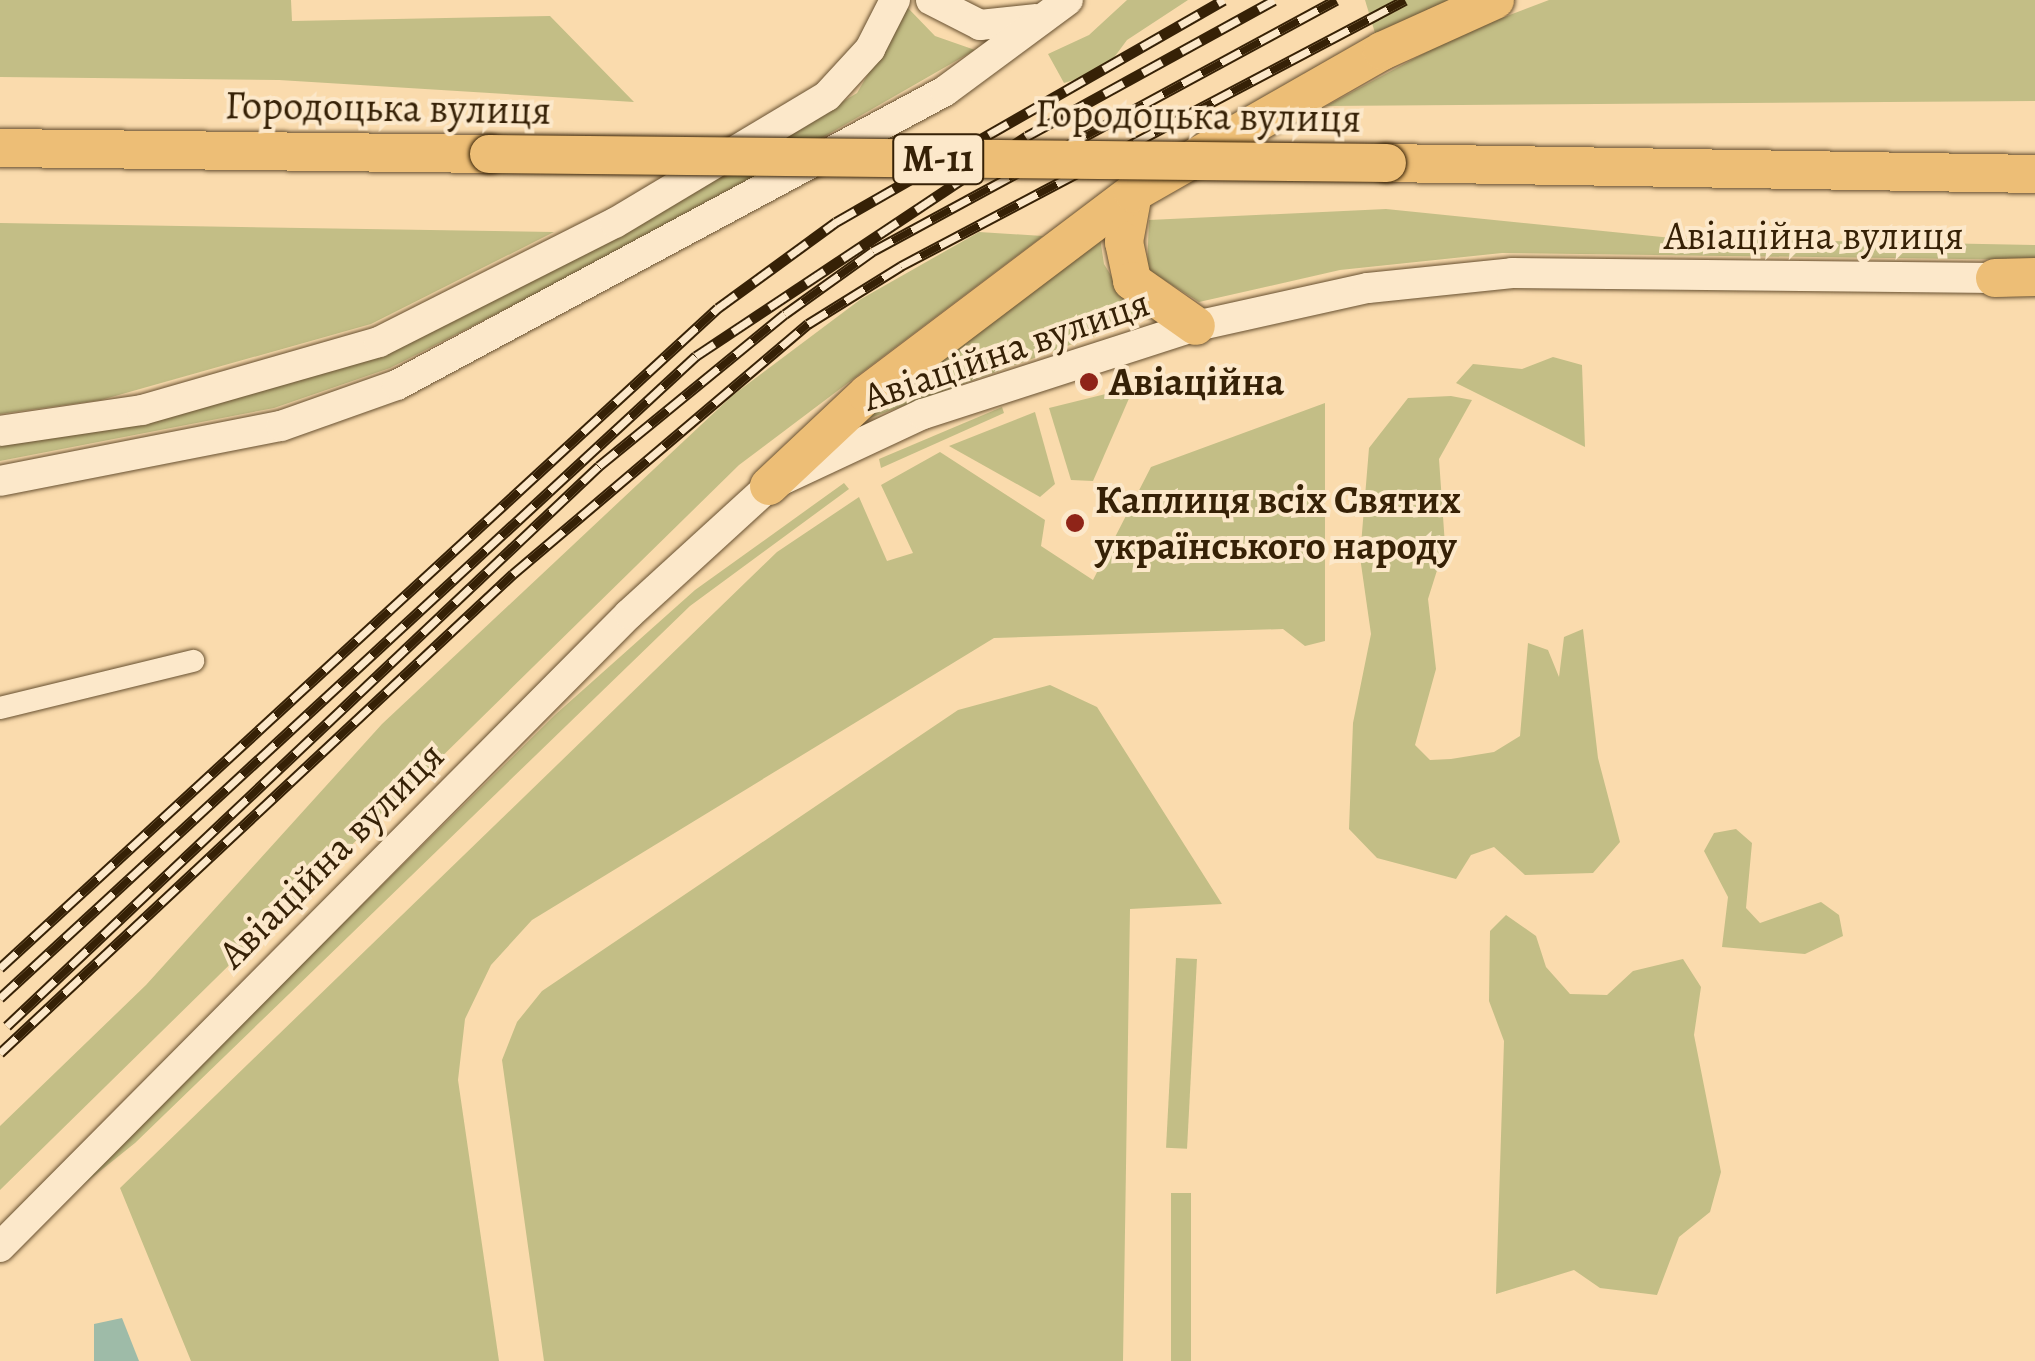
<!DOCTYPE html>
<html>
<head>
<meta charset="utf-8">
<style>
	body { margin:0 }
	#map { position:relative; width:2035px; height:1361px; overflow:hidden; background:#fadbad; font-family:Alegreya,serif }
	div>[style] { position:absolute }
	.green>* { inset:0; background:#c3be86; transform-origin:0 0 }
	.water>* { inset:0; background:#9ebba8 }
	.roads { filter:drop-shadow(0 0 2px #675030) drop-shadow(0 0 2px #675030) }
	.minor>* { height:22px; margin:-11px; padding:0 11px; transform-origin:11px; border-radius:11px; background:#fce8ca }
	.tertiary>* { height:30px; margin:-15px; padding:0 15px; transform-origin:15px; border-radius:15px; background:#fce8ca }
	.primary>* { height:38px; margin:-19px; padding:0 19px; transform-origin:19px; border-radius:19px; background:#edbe76 }
	.rail>* { height:11px; margin-top:-5.5px; transform-origin:0; background:repeating-linear-gradient(90deg,#fce8ca 0 22px,#362106 0 44px); box-sizing:border-box; border-block:2px solid #362106 }
	.bridges { filter:drop-shadow(0 0 2px #362106) drop-shadow(0 0 2px #362106) }
	.primary-bridge>* { height:38px; margin:-19px; padding:0 19px; transform-origin:19px; border-radius:19px; background:#edbe76 }
	.dots>* { width:28px; height:28px; translate:-50% -50%; box-sizing:border-box; border:5px solid #fce8ca; border-radius:50% }
	span { translate:-50% -50%; white-space:nowrap; text-align:center; line-height:1.15; -webkit-text-stroke:8px #fce8ca; paint-order:stroke }
	.shield-label span { padding:2px 8px; background:#fce8ca; border:2px solid; border-radius:8px; -webkit-text-stroke-width:0 }
	.shield-label { font-size:38px; color:#362106; font-weight:700 }
	.street-label { font-size:40px; color:#362106 }
	.poi-label { font-size:40px; color:#362106; font-weight:700 }
	.left { translate:0 -50%; text-align:left }
</style>
</head>
<body>
<div id="map">
	<div class="green">
		<div style="clip-path:polygon(0 0,291px 0,292px 21px,550px 16px,634px 102px,279px 80px,0 77px)"></div>
		<div style="clip-path:polygon(1127px 0,1188px 0,1127px 40px,1104px 71px,1064px 83px,1048px 54px,1089px 35px)"></div>
		<div style="clip-path:polygon(1365px 0,1450px 0,1375px 33px)"></div>
		<div style="clip-path:polygon(1549px 0,2035px 0,2035px 101px,1326px 106px,1460px 34px)"></div>
		<div style="clip-path:polygon(907px 7px,935px 36px,975px 50px,656px 233px,390px 368px,274px 408px,0 461px,0 445px,149px 422px,385px 355px,646px 221px,857px 93px)"></div>
		<div style="clip-path:polygon(1386px 209px,1672px 238px,2035px 245px,2035px 260px,1502px 253px,1340px 270px,1199px 302px,1147px 269px,1149px 220px)"></div>
		<div style="clip-path:polygon(0 223px,554px 232px,371px 324px,101px 400px,0 414px)"></div>
		<div style="clip-path:polygon(979px 232px,1043px 236px,739px 465px,0 1190px,0 1126px,146px 985px,382px 724px,733px 395px,861px 299px)"></div>
		<div style="clip-path:polygon(1100px 238px,1104px 264px,1138px 320px,851px 425px)"></div>
		<div style="clip-path:polygon(1553px 357px,1582px 365px,1585px 447px,1456px 383px,1473px 364px,1522px 369px)"></div>
		<div style="clip-path:polygon(1134px 387px,1093px 481px,1071px 480px,1049px 408px)"></div>
		<div style="clip-path:polygon(1451px 396px,1472px 400px,1439px 459px,1445px 545px,1428px 599px,1436px 669px,1415px 745px,1430px 760px,1451px 759px,1494px 752px,1520px 736px,1528px 643px,1548px 650px,1559px 677px,1564px 637px,1583px 629px,1598px 758px,1620px 842px,1593px 873px,1525px 875px,1494px 847px,1471px 855px,1456px 879px,1377px 858px,1349px 829px,1353px 723px,1371px 634px,1360px 557px,1369px 448px,1408px 398px)"></div>
		<div style="clip-path:polygon(1325px 403px,1325px 641px,1305px 646px,1283px 629px,994px 638px,532px 920px,491px 965px,465px 1019px,458px 1080px,499px 1361px,191px 1361px,120px 1188px,777px 552px,859px 497px,887px 561px,913px 553px,881px 485px,940px 452px,1045px 520px,1041px 546px,1093px 580px,1151px 467px)"></div>
		<div style="clip-path:polygon(1002px 407px,1004px 413px,881px 468px,879px 459px)"></div>
		<div style="clip-path:polygon(1035px 412px,1055px 484px,1040px 497px,949px 446px)"></div>
		<div style="clip-path:polygon(844px 483px,849px 489px,690px 606px,135px 1143px,48px 1213px,556px 714px,695px 590px)"></div>
		<div style="clip-path:polygon(1050px 685px,1097px 707px,1222px 904px,1130px 909px,1123px 1361px,544px 1361px,502px 1060px,517px 1022px,542px 991px,958px 710px)"></div>
		<div style="clip-path:polygon(1736px 829px,1752px 843px,1746px 908px,1760px 923px,1821px 902px,1839px 915px,1843px 936px,1805px 954px,1722px 947px,1728px 897px,1704px 851px,1714px 833px)"></div>
		<div style="clip-path:polygon(1506px 915px,1536px 936px,1546px 967px,1570px 994px,1607px 995px,1633px 971px,1683px 959px,1701px 987px,1694px 1035px,1721px 1172px,1710px 1212px,1679px 1237px,1657px 1295px,1600px 1288px,1574px 1270px,1496px 1294px,1504px 1041px,1489px 1001px,1490px 931px)"></div>
		<div style="left:1176px;top:958px;width:21px;height:190px;rotate:3deg"></div>
		<div style="left:1171px;top:1193px;width:20px;height:168px"></div>
	</div>
	<div class="water">
		<div style="clip-path:polygon(122px 1318px,139px 1361px,94px 1361px,94px 1324px)"></div>
	</div>
	<div class="roads">
		<div class="minor">
			<div style="left:0;top:708px;width:199px;rotate:-13.7deg"></div>
		</div>
		<div class="tertiary">
			<div style="left:931px;top:0;width:55px;rotate:27deg"></div>
			<div style="left:980px;top:25px;width:55px;rotate:-6.2deg"></div>
			<div style="left:0;top:431px;width:144px;rotate:-8.4deg"></div>
			<div style="left:142px;top:410px;width:247px;rotate:-16deg"></div>
			<div style="left:379px;top:342px;width:264px;rotate:-26.8deg"></div>
			<div style="left:615px;top:223px;width:247px;rotate:-30.9deg"></div>
			<div style="left:827px;top:96px;width:64px;rotate:-47.5deg"></div>
			<div style="left:870px;top:49px;width:55px;rotate:-63deg"></div>
			<div style="left:0;top:481px;width:286px;rotate:-11.1deg"></div>
			<div style="left:281px;top:426px;width:123px;rotate:-19.5deg"></div>
			<div style="left:397px;top:385px;width:622px;rotate:-28.21deg"></div>
			<div style="left:945px;top:91px;width:153px;rotate:-36.5deg"></div>
			<div style="left:0;top:1247px;width:892px;rotate:-45.18deg"></div>
			<div style="left:629px;top:614px;width:190px;rotate:-42.4deg"></div>
			<div style="left:769px;top:486px;width:170px;rotate:-25.1deg"></div>
			<div style="left:923px;top:414px;width:287px;rotate:-17.9deg"></div>
			<div style="left:1196px;top:326px;width:176px;rotate:-12.5deg"></div>
			<div style="left:1368px;top:288px;width:145px;rotate:-5.9deg"></div>
			<div style="left:1512px;top:273px;width:483px;rotate:0.6deg"></div>
		</div>
		<div class="primary">
			<div style="left:0;top:148px;width:489px;rotate:0.7deg"></div>
			<div style="left:1387px;top:163px;width:648px;rotate:0.97deg"></div>
			<div style="left:1133px;top:193px;width:50px;rotate:100.4deg"></div>
			<div style="left:1124px;top:242px;width:40px;rotate:78deg"></div>
			<div style="left:1132px;top:281px;width:78px;rotate:35.1deg"></div>
			<div style="left:1995px;top:278px;width:40px;rotate:-1.4deg"></div>
			<div style="left:769px;top:486px;width:134px;rotate:-43.2deg"></div>
			<div style="left:867px;top:394px;width:333px;rotate:-37.1deg"></div>
			<div style="left:1133px;top:193px;width:287px;rotate:-29.7deg"></div>
			<div style="left:1382px;top:51px;width:124px;rotate:-24.3deg"></div>
		</div>
	</div>
	<div class="rail">
		<div style="left:0;top:968px;width:975px;rotate:-42.59deg"></div>
		<div style="left:718px;top:308px;width:146px;rotate:-36.1deg"></div>
		<div style="left:836px;top:222px;width:447px;rotate:-29.8deg"></div>
		<div style="left:0;top:998px;width:947px;rotate:-42.69deg"></div>
		<div style="left:696px;top:356px;width:397px;rotate:-33.6deg"></div>
		<div style="left:1027px;top:136px;width:282px;rotate:-28.8deg"></div>
		<div style="left:7px;top:1026px;width:815px;rotate:-43.41deg"></div>
		<div style="left:599px;top:466px;width:240px;rotate:-39.3deg"></div>
		<div style="left:785px;top:314px;width:108px;rotate:-35.6deg"></div>
		<div style="left:873px;top:251px;width:527px;rotate:-28.46deg"></div>
		<div style="left:0;top:1053px;width:702px;rotate:-43.04deg"></div>
		<div style="left:513px;top:574px;width:387px;rotate:-40.3deg"></div>
		<div style="left:808px;top:324px;width:110px;rotate:-31.9deg"></div>
		<div style="left:901px;top:266px;width:570px;rotate:-27.82deg"></div>
	</div>
	<div class="bridges">
		<div class="primary-bridge">
			<div style="left:489px;top:154px;width:898px;rotate:0.57deg"></div>
		</div>
	</div>
	<div class="dots">
		<div style="left:1089px;top:382px;background:#8f2418"></div>
		<div style="left:1075px;top:523px;background:#8f2418"></div>
	</div>
	<div class="shield-label">
		<span style="left:938px;top:159px">М-11</span>
	</div>
	<div class="street-label">
		<span style="left:388px;top:108px;rotate:1deg">Городоцька вулиця</span>
		<span style="left:1198px;top:116px;rotate:1deg">Городоцька вулиця</span>
		<span style="left:1814px;top:236px">Авіаційна вулиця</span>
		<span style="left:1006px;top:350px;rotate:-19deg">Авіаційна вулиця</span>
		<span style="left:331px;top:855px;rotate:-45deg">Авіаційна вулиця</span>
	</div>
	<div class="poi-label">
		<span class="left" style="left:1109px;top:382px">Авіаційна</span>
		<span class="left" style="left:1095px;top:523px">Каплиця всіх Святих<br>українського народу</span>
	</div>
</div>
</body>
</html>
